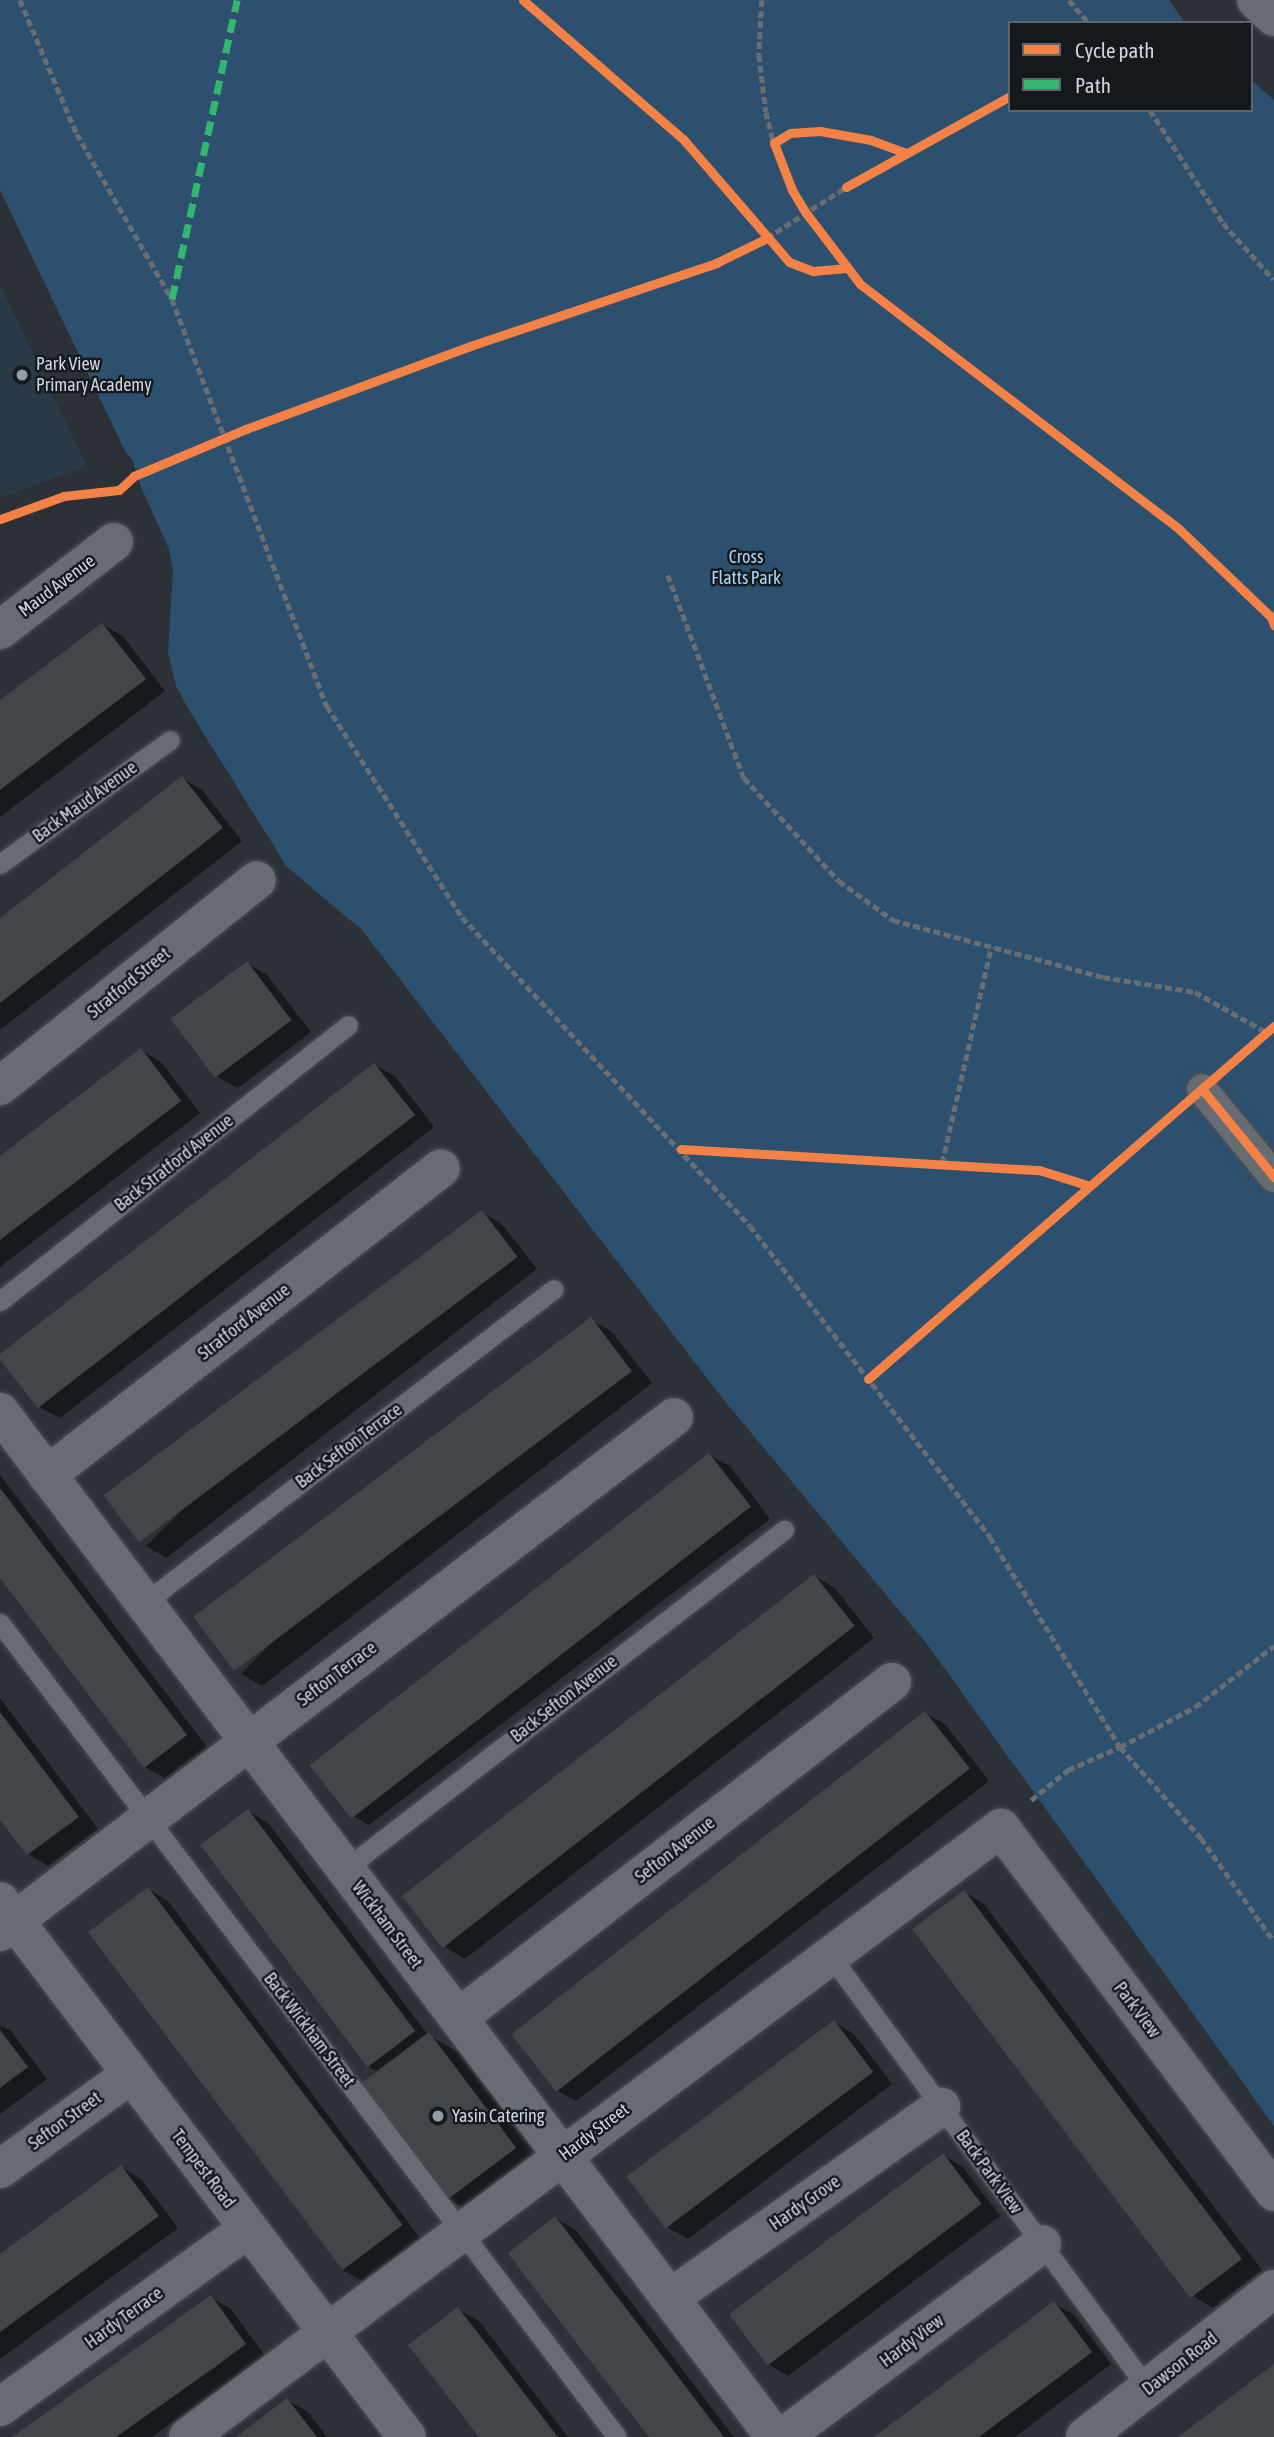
<!DOCTYPE html>
<html>
<head>
<meta charset="utf-8">
<style>
	body { margin:0 }
	#map { position:relative; width:1274px; height:2437px; overflow:hidden; background:#2b3137; font-family:"Asap Condensed",sans-serif }
	div>[style] { position:absolute }
	.built>* { inset:0; background:#2a3a47 }
	.green>* { inset:0; background:#2d506f }
	.shadow>* { inset:0; background:#0007 }
	.building>* { inset:0; background:#41464b; transform-origin:0 0 }
	.path>* { height:4.5px; margin-top:-2.25px; transform-origin:0; background:repeating-linear-gradient(90deg,#6a6e73 0 7px,transparent 0 10.5px) }
	.roads { filter:drop-shadow(0 0 2px #494f53) drop-shadow(0 0 2px #494f53) }
	.service>* { height:19px; margin:-9.5px; padding:0 9.5px; transform-origin:9.5px; border-radius:9.5px; background:#676c72 }
	.pedestrian>* { height:30px; margin:-15px; padding:0 15px; transform-origin:15px; border-radius:15px; background:#676c72 }
	.minor>* { height:38px; margin:-19px; padding:0 19px; transform-origin:19px; border-radius:19px; background:#676c72 }
	.tertiary>* { height:38px; margin:-19px; padding:0 19px; transform-origin:19px; border-radius:19px; background:#676c72 }
	.quiet>* { height:7px; margin-top:-3.5px; transform-origin:0; background:repeating-linear-gradient(90deg,#33b770 0 14px,transparent 0 21px) }
	.cycleway>* { height:9px; margin:-4.5px; padding:0 4.5px; transform-origin:4.5px; border-radius:4.5px; background:#f48246 }
	.dots>* { width:19px; height:19px; translate:-50% -50%; box-sizing:border-box; border:4px solid #14191e; border-radius:50% }
	span { translate:-50% -50%; white-space:nowrap; text-align:center; line-height:1.15; -webkit-text-stroke:5px #14191e; paint-order:stroke }
	.poi-label { font-size:18px; color:#cfd6dd }
	.left { translate:0 -50%; text-align:left }
	.park-label { font-size:18px; color:#add4f9 }
	.street-label { font-size:18px; color:#cfd6dd }
	.legend { position:absolute; left:1008px; top:21px; width:245px; height:91px; box-sizing:border-box; background:#14191e; border:2px solid #5f656a; margin:0; padding:9px 12px; list-style:none; font-size:21px; color:#cfd6dd }
	.legend li { display:flex; align-items:center; gap:14px; height:35px }
	.legend b { width:35px; border:2px solid #5f656a }
</style>
</head>
<body>
<div id="map">
	<div class="built">
		<div style="clip-path:polygon(0 285px,87px 466px,0 498px)"></div>
	</div>
	<div class="green">
		<div style="clip-path:polygon(0 0,1169px 0,1185px 23px,1010px 23px,1010px 110px,1251px 110px,1251px 80px,1274px 100px,1274px 2126px,927px 1644px,723px 1399px,362px 930px,287px 867px,189px 710px,176px 686px,168px 652px,173px 571px,169px 549px,141px 487px,132px 459px,126px 453px,0 190px)"></div>
	</div>
	<div class="shadow">
		<div style="clip-path:polygon(103px 625px,123px 636px,165px 691px,0 817px,0 703px)"></div>
		<div style="clip-path:polygon(182px 778px,202px 790px,242px 841px,0 1030px,0 920px)"></div>
		<div style="clip-path:polygon(247px 963px,267px 975px,311px 1032px,238px 1088px,217px 1077px)"></div>
		<div style="clip-path:polygon(141px 1050px,161px 1062px,200px 1113px,0 1267px,0 1159px)"></div>
		<div style="clip-path:polygon(374px 1065px,395px 1076px,434px 1127px,60px 1418px,39px 1407px,0 1356px)"></div>
		<div style="clip-path:polygon(482px 1212px,502px 1224px,537px 1269px,166px 1558px,146px 1546px)"></div>
		<div style="clip-path:polygon(591px 1320px,611px 1331px,652px 1383px,262px 1686px,241px 1674px)"></div>
		<div style="clip-path:polygon(709px 1455px,730px 1466px,770px 1519px,369px 1825px,348px 1813px)"></div>
		<div style="clip-path:polygon(0 1475px,207px 1747px,165px 1778px,145px 1767px,0 1575px)"></div>
		<div style="clip-path:polygon(815px 1576px,835px 1588px,874px 1638px,465px 1959px,445px 1947px)"></div>
		<div style="clip-path:polygon(0 1698px,98px 1829px,48px 1866px,28px 1854px,0 1817px)"></div>
		<div style="clip-path:polygon(925px 1713px,945px 1724px,989px 1781px,576px 2101px,556px 2090px)"></div>
		<div style="clip-path:polygon(248px 1811px,268px 1823px,428px 2035px,458px 2052px,545px 2166px,478px 2216px,449px 2199px,378px 2072px,368px 2066px)"></div>
		<div style="clip-path:polygon(148px 1889px,168px 1901px,420px 2238px,362px 2281px,341px 2269px)"></div>
		<div style="clip-path:polygon(964px 1892px,984px 1904px,1262px 2270px,1213px 2308px,1193px 2296px,914px 1930px)"></div>
		<div style="clip-path:polygon(834px 2022px,854px 2034px,892px 2084px,688px 2239px,667px 2227px)"></div>
		<div style="clip-path:polygon(0 2025px,11px 2031px,47px 2079px,0 2114px)"></div>
		<div style="clip-path:polygon(943px 2155px,963px 2167px,1000px 2216px,788px 2376px,768px 2364px)"></div>
		<div style="clip-path:polygon(121px 2167px,141px 2179px,178px 2228px,0 2359px,0 2256px)"></div>
		<div style="clip-path:polygon(555px 2218px,576px 2230px,734px 2437px,651px 2437px)"></div>
		<div style="clip-path:polygon(211px 2297px,231px 2309px,265px 2356px,152px 2437px,15px 2437px)"></div>
		<div style="clip-path:polygon(1054px 2303px,1074px 2315px,1111px 2364px,1015px 2437px,877px 2437px)"></div>
		<div style="clip-path:polygon(458px 2309px,479px 2321px,568px 2437px,481px 2437px)"></div>
		<div style="clip-path:polygon(287px 2400px,307px 2411px,327px 2437px,238px 2437px)"></div>
	</div>
	<div class="building">
		<div style="clip-path:polygon(102px 623px,146px 679px,0 790px,0 700px)"></div>
		<div style="clip-path:polygon(182px 776px,223px 828px,0 1003px,0 918px)"></div>
		<div style="left:247px;top:961px;width:74px;height:96px;rotate:53deg"></div>
		<div style="clip-path:polygon(141px 1048px,181px 1101px,0 1240px,0 1156px)"></div>
		<div style="clip-path:polygon(374px 1063px,415px 1115px,38px 1408px,0 1360px,0 1354px)"></div>
		<div style="left:482px;top:1210px;width:59px;height:474px;rotate:53deg"></div>
		<div style="left:591px;top:1317px;width:68px;height:498px;rotate:53deg"></div>
		<div style="left:709px;top:1453px;width:68px;height:507px;rotate:52deg"></div>
		<div style="clip-path:polygon(0 1488px,187px 1735px,144px 1768px,0 1578px)"></div>
		<div style="left:814px;top:1574px;width:66px;height:523px;rotate:52deg"></div>
		<div style="left:925px;top:1711px;width:73px;height:525px;rotate:52deg"></div>
		<div style="clip-path:polygon(0 1712px,79px 1817px,27px 1855px,0 1820px)"></div>
		<div style="left:248px;top:1809px;width:278px;height:60px;rotate:53deg"></div>
		<div style="left:148px;top:1887px;width:423px;height:75px;rotate:53deg"></div>
		<div style="left:964px;top:1890px;width:462px;height:65px;rotate:53deg"></div>
		<div style="left:834px;top:2020px;width:65px;height:260px;rotate:53deg"></div>
		<div style="clip-path:polygon(0 2030px,28px 2067px,0 2088px)"></div>
		<div style="left:429px;top:2032px;width:145px;height:86px;rotate:53deg"></div>
		<div style="left:943px;top:2153px;width:64px;height:268px;rotate:53deg"></div>
		<div style="clip-path:polygon(121px 2165px,159px 2216px,0 2332px,0 2254px)"></div>
		<div style="clip-path:polygon(555px 2216px,638px 2324px,724px 2437px,649px 2437px,528px 2280px,508px 2253px)"></div>
		<div style="clip-path:polygon(211px 2295px,246px 2344px,215px 2367px,116px 2437px,12px 2437px)"></div>
		<div style="clip-path:polygon(1054px 2301px,1092px 2352px,1066px 2372px,979px 2437px,874px 2437px)"></div>
		<div style="clip-path:polygon(458px 2307px,554px 2432px,558px 2437px,479px 2437px,408px 2345px)"></div>
		<div style="clip-path:polygon(1274px 2364px,1274px 2437px,1178px 2437px)"></div>
		<div style="clip-path:polygon(287px 2398px,317px 2437px,236px 2437px)"></div>
	</div>
	<div class="path">
		<div style="left:20px;top:0;width:146px;rotate:67deg"></div>
		<div style="left:77px;top:134px;width:190px;rotate:60.1deg"></div>
		<div style="left:172px;top:299px;width:436px;rotate:69.2deg"></div>
		<div style="left:327px;top:706px;width:250px;rotate:57.4deg"></div>
		<div style="left:462px;top:917px;width:422px;rotate:47deg"></div>
		<div style="left:750px;top:1226px;width:393px;rotate:52.3deg"></div>
		<div style="left:990px;top:1537px;width:247px;rotate:58.2deg"></div>
		<div style="left:1120px;top:1747px;width:122px;rotate:48.3deg"></div>
		<div style="left:1201px;top:1838px;width:126px;rotate:54.7deg"></div>
		<div style="left:762px;top:0;width:55px;rotate:93.1deg"></div>
		<div style="left:759px;top:55px;width:57px;rotate:83deg"></div>
		<div style="left:766px;top:112px;width:32px;rotate:76deg"></div>
		<div style="left:1069px;top:0;width:30px;rotate:49deg"></div>
		<div style="left:1150px;top:110px;width:135px;rotate:57.1deg"></div>
		<div style="left:1223px;top:223px;width:76px;rotate:48.2deg"></div>
		<div style="left:767px;top:238px;width:94px;rotate:-32.8deg"></div>
		<div style="left:668px;top:575px;width:217px;rotate:69.5deg"></div>
		<div style="left:744px;top:778px;width:140px;rotate:47.3deg"></div>
		<div style="left:839px;top:881px;width:67px;rotate:35.8deg"></div>
		<div style="left:893px;top:920px;width:218px;rotate:15.2deg"></div>
		<div style="left:1103px;top:977px;width:93px;rotate:9.3deg"></div>
		<div style="left:1195px;top:992px;width:81px;rotate:29.4deg"></div>
		<div style="left:1271px;top:617px;width:6px;rotate:-59deg"></div>
		<div style="left:942px;top:1163px;width:221px;rotate:-77.2deg"></div>
		<div style="left:1031px;top:1800px;width:48px;rotate:-39deg"></div>
		<div style="left:1068px;top:1770px;width:57px;rotate:-23.9deg"></div>
		<div style="left:1120px;top:1747px;width:85px;rotate:-28.1deg"></div>
		<div style="left:1195px;top:1707px;width:100px;rotate:-37.7deg"></div>
	</div>
	<div class="roads">
		<div class="service">
			<div style="left:0;top:864px;width:210px;rotate:-36.1deg"></div>
			<div style="left:0;top:1301px;width:444px;rotate:-38.4deg"></div>
			<div style="left:144px;top:1603px;width:516px;rotate:-37.45deg"></div>
			<div style="left:0;top:1623px;width:1021px;rotate:52.84deg"></div>
			<div style="left:345px;top:1869px;width:555px;rotate:-37.68deg"></div>
			<div style="left:830px;top:1955px;width:538px;rotate:53.77deg"></div>
		</div>
		<div class="pedestrian">
			<div style="left:1202px;top:1089px;width:114px;rotate:50.7deg"></div>
		</div>
		<div class="minor">
			<div style="left:1256px;top:0;width:25px;rotate:43deg"></div>
			<div style="left:0;top:630px;width:144px;rotate:-37.7deg"></div>
			<div style="left:0;top:1086px;width:329px;rotate:-38.7deg"></div>
			<div style="left:0;top:1412px;width:1285px;rotate:52.91deg"></div>
			<div style="left:47px;top:1475px;width:499px;rotate:-37.9deg"></div>
			<div style="left:0;top:1932px;width:848px;rotate:-37.38deg"></div>
			<div style="left:458px;top:2018px;width:549px;rotate:-37.75deg"></div>
			<div style="left:0;top:2169px;width:162px;rotate:-35.9deg"></div>
			<div style="left:670px;top:2298px;width:332px;rotate:-35.2deg"></div>
			<div style="left:0;top:2407px;width:305px;rotate:-35.7deg"></div>
			<div style="left:188px;top:2437px;width:1016px;rotate:-36.84deg"></div>
			<div style="left:1001px;top:1828px;width:455px;rotate:53.1deg"></div>
			<div style="left:783px;top:2437px;width:323px;rotate:-36.7deg"></div>
			<div style="left:1085px;top:2437px;width:240px;rotate:-38.1deg"></div>
		</div>
		<div class="tertiary">
			<div style="left:0;top:1901px;width:673px;rotate:52.79deg"></div>
		</div>
	</div>
	<div class="quiet">
		<div style="left:172px;top:299px;width:306px;rotate:-77.7deg"></div>
	</div>
	<div class="cycleway">
		<div style="left:523px;top:0;width:212px;rotate:41deg"></div>
		<div style="left:683px;top:139px;width:162px;rotate:49.2deg"></div>
		<div style="left:789px;top:262px;width:26px;rotate:21deg"></div>
		<div style="left:813px;top:271px;width:34px;rotate:-5deg"></div>
		<div style="left:906px;top:153px;width:37px;rotate:-160deg"></div>
		<div style="left:871px;top:140px;width:52px;rotate:-170deg"></div>
		<div style="left:820px;top:131px;width:30px;rotate:176deg"></div>
		<div style="left:790px;top:133px;width:19px;rotate:148deg"></div>
		<div style="left:774px;top:143px;width:50px;rotate:69deg"></div>
		<div style="left:792px;top:190px;width:27px;rotate:59deg"></div>
		<div style="left:806px;top:213px;width:89px;rotate:52.7deg"></div>
		<div style="left:860px;top:284px;width:401px;rotate:37.5deg"></div>
		<div style="left:1178px;top:528px;width:129px;rotate:43.7deg"></div>
		<div style="left:1271px;top:617px;width:9px;rotate:69deg"></div>
		<div style="left:846px;top:187px;width:188px;rotate:-29deg"></div>
		<div style="left:0;top:519px;width:68px;rotate:-19.8deg"></div>
		<div style="left:64px;top:496px;width:55px;rotate:-6.2deg"></div>
		<div style="left:119px;top:490px;width:21px;rotate:-43deg"></div>
		<div style="left:134px;top:476px;width:121px;rotate:-22.8deg"></div>
		<div style="left:246px;top:429px;width:239px;rotate:-20.3deg"></div>
		<div style="left:470px;top:346px;width:260px;rotate:-18.6deg"></div>
		<div style="left:716px;top:263px;width:57px;rotate:-26.1deg"></div>
		<div style="left:1202px;top:1089px;width:114px;rotate:50.7deg"></div>
		<div style="left:681px;top:1149px;width:359px;rotate:3.4deg"></div>
		<div style="left:1039px;top:1170px;width:53px;rotate:17.4deg"></div>
		<div style="left:868px;top:1379px;width:538px;rotate:-41.01deg"></div>
	</div>
	<div class="dots">
		<div style="left:22px;top:375px;background:#969ca3"></div>
		<div style="left:438px;top:2116px;background:#969ca3"></div>
	</div>
	<div class="poi-label">
		<span class="left" style="left:36px;top:375px">Park View<br>Primary Academy</span>
		<span class="left" style="left:452px;top:2116px">Yasin Catering</span>
	</div>
	<div class="park-label">
		<span style="left:746px;top:568px">Cross<br>Flatts Park</span>
	</div>
	<div class="street-label">
		<span style="left:57px;top:586px;rotate:-37deg">Maud Avenue</span>
		<span style="left:85px;top:802px;rotate:-36deg">Back Maud Avenue</span>
		<span style="left:129px;top:983px;rotate:-39deg">Stratford Street</span>
		<span style="left:174px;top:1163px;rotate:-38deg">Back Stratford Avenue</span>
		<span style="left:244px;top:1322px;rotate:-38deg">Stratford Avenue</span>
		<span style="left:349px;top:1446px;rotate:-37deg">Back Sefton Terrace</span>
		<span style="left:337px;top:1674px;rotate:-37deg">Sefton Terrace</span>
		<span style="left:564px;top:1699px;rotate:-38deg">Back Sefton Avenue</span>
		<span style="left:675px;top:1850px;rotate:-38deg">Sefton Avenue</span>
		<span style="left:387px;top:1925px;rotate:53deg">Wickham Street</span>
		<span style="left:1137px;top:2010px;rotate:53deg">Park View</span>
		<span style="left:309px;top:2030px;rotate:53deg">Back Wickham Street</span>
		<span style="left:65px;top:2121px;rotate:-36deg">Sefton Street</span>
		<span style="left:594px;top:2132px;rotate:-37deg">Hardy Street</span>
		<span style="left:203px;top:2169px;rotate:53deg">Tempest Road</span>
		<span style="left:989px;top:2172px;rotate:54deg">Back Park View</span>
		<span style="left:805px;top:2203px;rotate:-35deg">Hardy Grove</span>
		<span style="left:124px;top:2318px;rotate:-36deg">Hardy Terrace</span>
		<span style="left:912px;top:2341px;rotate:-37deg">Hardy View</span>
		<span style="left:1180px;top:2364px;rotate:-38deg">Dawson Road</span>
	</div>
	<ul class="legend">
	<li><b style="height:9px;background:#f48246"></b>Cycle path</li>
	<li><b style="height:9px;background:#33b770"></b>Path</li>
	</ul>
</div>
</body>
</html>
